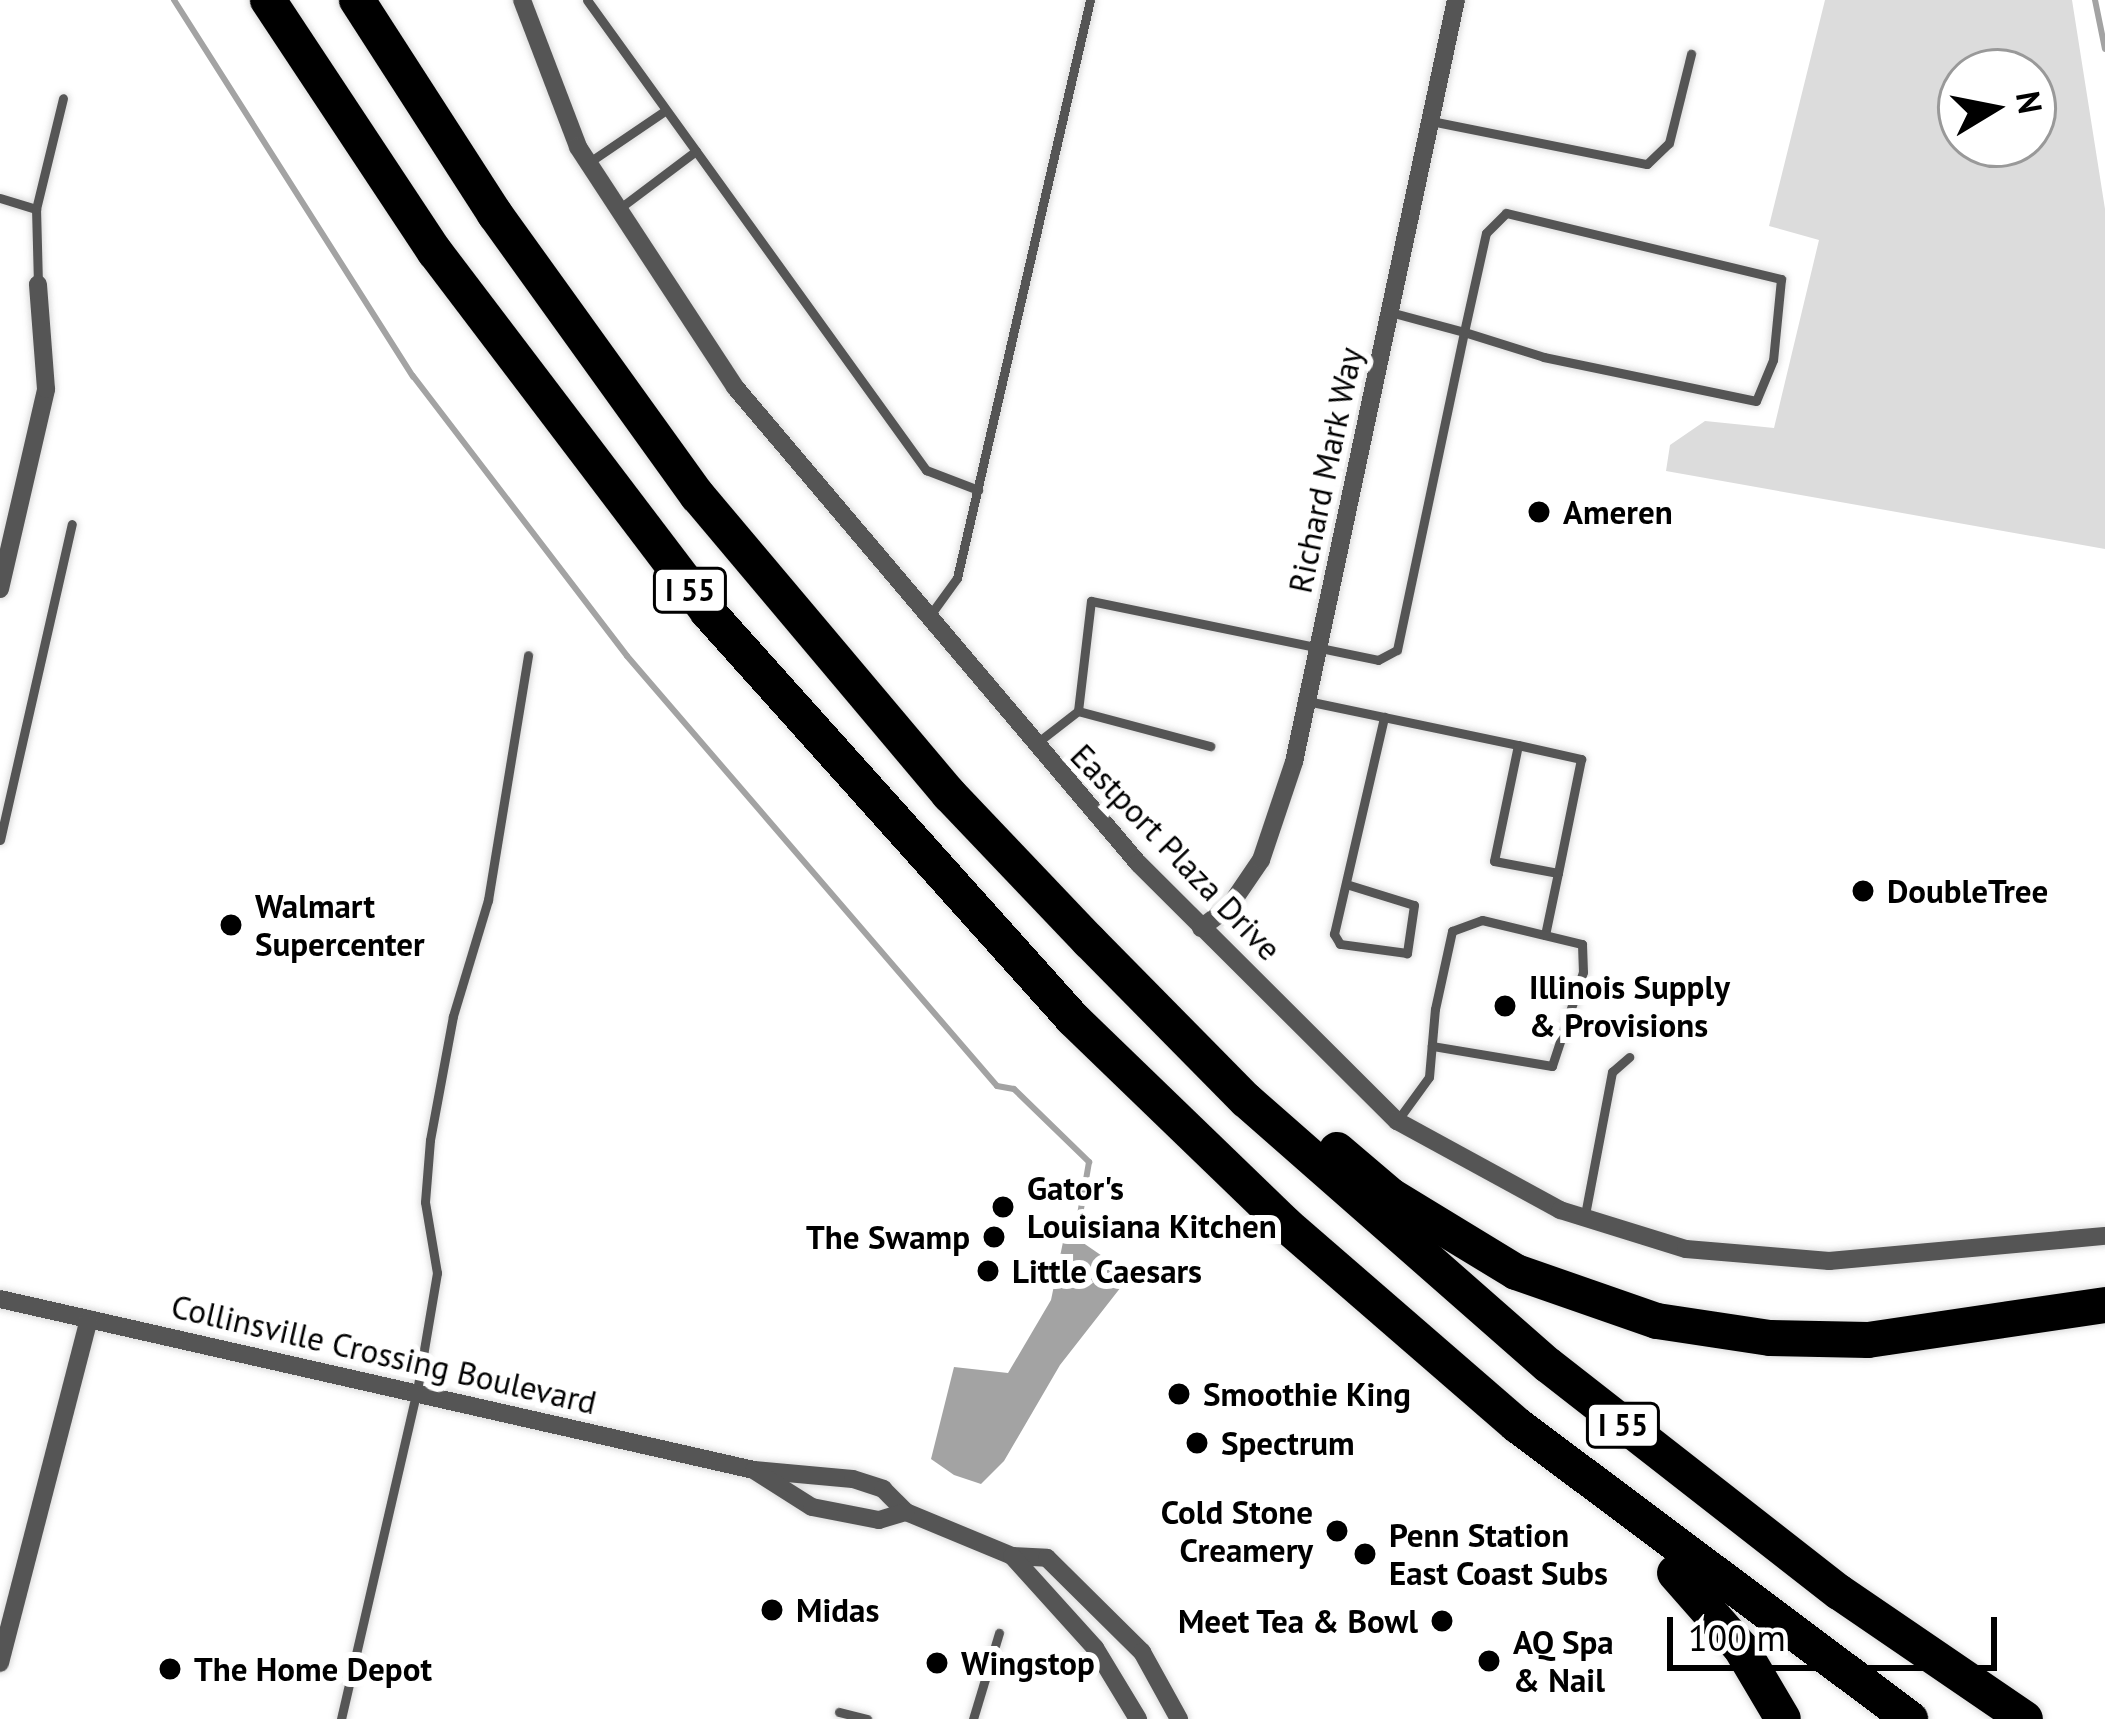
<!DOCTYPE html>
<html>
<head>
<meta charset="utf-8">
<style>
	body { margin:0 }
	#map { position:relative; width:2105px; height:1719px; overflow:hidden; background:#fff; font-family:"PT Sans",sans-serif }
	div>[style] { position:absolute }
	.green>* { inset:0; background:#dcdcdc }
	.water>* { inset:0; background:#a3a3a3 }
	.stream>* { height:6px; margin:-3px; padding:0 3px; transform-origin:3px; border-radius:3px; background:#a3a3a3 }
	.roads { filter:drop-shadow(0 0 3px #dbdbdb) drop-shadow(0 0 3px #dbdbdb) }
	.service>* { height:9px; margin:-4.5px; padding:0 4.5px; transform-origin:4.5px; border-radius:4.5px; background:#555 }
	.minor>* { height:18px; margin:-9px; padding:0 9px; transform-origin:9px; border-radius:9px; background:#555 }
	.motorway>* { height:36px; margin:-18px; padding:0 18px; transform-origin:18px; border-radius:18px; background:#000 }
	.dots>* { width:33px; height:33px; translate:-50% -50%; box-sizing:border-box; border:6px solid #fff; border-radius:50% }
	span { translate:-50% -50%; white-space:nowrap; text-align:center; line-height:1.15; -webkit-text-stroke:12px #fff; paint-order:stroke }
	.shield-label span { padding:3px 9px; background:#fff; border:3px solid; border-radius:9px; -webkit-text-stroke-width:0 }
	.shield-label { font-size:30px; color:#000; font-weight:700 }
	.street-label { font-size:33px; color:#000 }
	.poi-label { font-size:33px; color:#000; font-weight:700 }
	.left { translate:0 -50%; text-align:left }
	.right { translate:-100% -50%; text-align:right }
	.north { position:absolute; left:1937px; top:48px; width:120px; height:120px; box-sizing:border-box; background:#fff; border:3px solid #999; border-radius:50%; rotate:80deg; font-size:33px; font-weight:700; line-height:48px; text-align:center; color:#000 }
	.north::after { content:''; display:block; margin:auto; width:42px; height:54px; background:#000; clip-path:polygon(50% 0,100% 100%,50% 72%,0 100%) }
	.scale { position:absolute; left:1667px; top:1617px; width:330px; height:54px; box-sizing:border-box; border:6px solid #000; border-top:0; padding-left:15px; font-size:36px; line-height:42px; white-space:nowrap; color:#000; -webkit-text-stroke:9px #fff; paint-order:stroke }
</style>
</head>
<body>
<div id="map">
	<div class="green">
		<div style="clip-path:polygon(evenodd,1825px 0,2072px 0,2105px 209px,2105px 549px,1666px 471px,1670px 445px,1705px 421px,1774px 428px,1819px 240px,1769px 226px,1825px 0,1961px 72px,2033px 72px,2033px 144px,1961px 144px,1961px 72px)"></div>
	</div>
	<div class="water">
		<div style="clip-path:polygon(1076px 1238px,1108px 1260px,1121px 1287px,1060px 1365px,1004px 1461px,981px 1484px,954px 1475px,931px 1459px,954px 1367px,1008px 1373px,1051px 1300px,1063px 1242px)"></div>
	</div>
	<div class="stream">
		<div style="left:174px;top:0;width:446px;rotate:57.6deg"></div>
		<div style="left:413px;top:376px;width:352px;rotate:52.6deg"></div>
		<div style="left:627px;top:656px;width:567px;rotate:49.29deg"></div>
		<div style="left:997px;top:1086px;width:17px;rotate:10deg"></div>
		<div style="left:1014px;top:1089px;width:105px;rotate:44.2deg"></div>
		<div style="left:1089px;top:1162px;width:77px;rotate:99.7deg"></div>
		<div style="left:2095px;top:0;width:50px;rotate:78.5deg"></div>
	</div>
	<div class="roads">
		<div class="service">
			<div style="left:587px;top:0;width:580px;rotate:54.2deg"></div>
			<div style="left:926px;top:470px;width:56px;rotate:21deg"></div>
			<div style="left:1431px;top:121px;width:220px;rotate:11.3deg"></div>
			<div style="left:1647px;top:164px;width:30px;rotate:-44deg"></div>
			<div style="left:1669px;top:143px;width:92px;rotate:-76.1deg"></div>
			<div style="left:588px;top:163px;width:94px;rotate:-34.2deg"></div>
			<div style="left:0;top:198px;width:38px;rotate:17deg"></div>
			<div style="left:620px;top:208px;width:95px;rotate:-36.9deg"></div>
			<div style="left:38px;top:284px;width:75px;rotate:-91.5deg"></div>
			<div style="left:36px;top:209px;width:114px;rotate:-76.3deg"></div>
			<div style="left:928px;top:618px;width:49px;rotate:-54.1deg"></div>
			<div style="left:957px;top:578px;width:593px;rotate:-77.04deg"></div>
			<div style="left:1307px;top:701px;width:216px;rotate:11.8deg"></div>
			<div style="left:1518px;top:745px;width:65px;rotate:12.5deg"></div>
			<div style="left:1581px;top:759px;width:116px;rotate:101.4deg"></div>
			<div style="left:1558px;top:873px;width:65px;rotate:-169.4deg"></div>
			<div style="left:1494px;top:861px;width:118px;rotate:-78.3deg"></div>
			<div style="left:1078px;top:711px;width:111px;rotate:-83.3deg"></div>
			<div style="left:1091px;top:601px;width:293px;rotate:11.6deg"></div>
			<div style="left:1378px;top:660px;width:21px;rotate:-28deg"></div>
			<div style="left:1397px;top:650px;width:325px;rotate:-78.1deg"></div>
			<div style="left:1464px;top:332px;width:101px;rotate:-77.5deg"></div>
			<div style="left:1486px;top:233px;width:28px;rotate:-45deg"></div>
			<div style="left:1506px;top:213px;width:283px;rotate:13.5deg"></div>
			<div style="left:1781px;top:279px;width:81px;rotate:95.6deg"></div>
			<div style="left:1773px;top:360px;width:44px;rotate:112.5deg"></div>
			<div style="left:1756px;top:401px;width:217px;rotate:-168.3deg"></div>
			<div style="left:1544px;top:357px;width:84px;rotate:-162.6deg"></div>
			<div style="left:1464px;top:332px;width:77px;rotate:-164.9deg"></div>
			<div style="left:1038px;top:742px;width:51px;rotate:-37.8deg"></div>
			<div style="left:1078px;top:711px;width:137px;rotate:14.9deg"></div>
			<div style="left:0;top:840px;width:324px;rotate:-77.2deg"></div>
			<div style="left:1346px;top:884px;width:71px;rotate:17.2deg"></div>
			<div style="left:1414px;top:905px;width:49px;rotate:98.3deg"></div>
			<div style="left:1407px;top:953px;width:68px;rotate:-172.3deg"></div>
			<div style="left:1340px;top:944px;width:12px;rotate:-121deg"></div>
			<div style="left:1334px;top:934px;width:223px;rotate:-77deg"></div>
			<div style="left:1545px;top:935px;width:63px;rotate:-78.2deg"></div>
			<div style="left:1397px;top:1121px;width:54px;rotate:-54deg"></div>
			<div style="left:1429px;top:1077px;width:68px;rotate:-85deg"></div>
			<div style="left:1435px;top:1009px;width:80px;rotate:-77.7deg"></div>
			<div style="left:1452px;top:931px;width:32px;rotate:-20deg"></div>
			<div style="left:1482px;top:920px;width:103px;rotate:13.5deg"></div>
			<div style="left:1582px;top:944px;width:28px;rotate:88deg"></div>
			<div style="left:1583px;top:972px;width:99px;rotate:108.3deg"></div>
			<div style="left:1552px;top:1066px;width:122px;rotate:-170.5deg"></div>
			<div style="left:1584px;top:1220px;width:151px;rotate:-79.3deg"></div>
			<div style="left:1612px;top:1072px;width:23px;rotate:-41deg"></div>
			<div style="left:839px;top:1712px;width:29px;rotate:14deg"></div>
			<div style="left:341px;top:1719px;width:337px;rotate:-77deg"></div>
			<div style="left:417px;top:1391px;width:120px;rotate:-80.4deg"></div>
			<div style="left:437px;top:1273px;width:72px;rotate:-99.6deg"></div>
			<div style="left:425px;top:1202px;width:62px;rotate:-85.4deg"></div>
			<div style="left:430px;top:1140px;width:126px;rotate:-79.5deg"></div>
			<div style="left:453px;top:1016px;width:121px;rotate:-73.2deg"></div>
			<div style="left:488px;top:900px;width:248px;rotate:-80.7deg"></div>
			<div style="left:973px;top:1719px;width:90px;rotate:-73.2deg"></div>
		</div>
		<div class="minor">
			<div style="left:522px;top:0;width:157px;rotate:69.1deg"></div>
			<div style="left:578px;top:147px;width:287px;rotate:56.8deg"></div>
			<div style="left:735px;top:387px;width:624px;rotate:49.75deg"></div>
			<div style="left:1138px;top:863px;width:366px;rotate:44.9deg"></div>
			<div style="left:1397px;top:1121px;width:186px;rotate:28.6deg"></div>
			<div style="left:1560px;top:1210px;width:132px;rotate:17.2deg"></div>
			<div style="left:1686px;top:1249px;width:144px;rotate:4.8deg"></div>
			<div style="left:1829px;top:1261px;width:277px;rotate:-5.2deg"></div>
			<div style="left:0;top:589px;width:205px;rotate:-77deg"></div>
			<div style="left:46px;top:389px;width:105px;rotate:-94.4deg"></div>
			<div style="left:1201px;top:928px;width:35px;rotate:-37deg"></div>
			<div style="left:1229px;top:907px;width:57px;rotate:-55.8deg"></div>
			<div style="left:1261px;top:860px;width:103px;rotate:-71.4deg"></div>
			<div style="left:1294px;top:762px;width:779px;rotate:-78deg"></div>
			<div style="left:0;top:1299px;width:773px;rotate:12.78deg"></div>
			<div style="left:754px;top:1470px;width:99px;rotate:5.2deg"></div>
			<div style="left:853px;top:1479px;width:32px;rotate:18deg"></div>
			<div style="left:883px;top:1489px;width:33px;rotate:45deg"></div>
			<div style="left:906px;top:1512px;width:115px;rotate:22.5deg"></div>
			<div style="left:1012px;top:1556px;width:35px;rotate:3deg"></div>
			<div style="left:1047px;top:1558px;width:134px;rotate:44.7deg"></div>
			<div style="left:1142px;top:1652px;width:77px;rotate:61.1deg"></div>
			<div style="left:755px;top:1471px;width:67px;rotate:32.3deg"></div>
			<div style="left:812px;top:1507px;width:68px;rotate:11deg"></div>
			<div style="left:879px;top:1520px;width:28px;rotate:-17deg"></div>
			<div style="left:1012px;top:1556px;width:124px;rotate:47.9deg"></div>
			<div style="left:1095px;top:1648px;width:83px;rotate:58.8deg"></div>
			<div style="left:0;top:1663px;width:355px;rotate:-75.5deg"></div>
		</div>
		<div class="motorway">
			<div style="left:268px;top:0;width:302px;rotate:56.5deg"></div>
			<div style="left:435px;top:252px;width:452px;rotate:52.8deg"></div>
			<div style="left:708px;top:612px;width:547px;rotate:48.11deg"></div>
			<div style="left:1073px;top:1019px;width:295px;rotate:44deg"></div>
			<div style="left:1285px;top:1224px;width:307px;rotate:40.9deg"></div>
			<div style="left:1517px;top:1425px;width:491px;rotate:36.8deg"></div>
			<div style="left:357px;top:0;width:255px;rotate:57.2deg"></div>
			<div style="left:495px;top:214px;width:347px;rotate:54.3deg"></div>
			<div style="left:698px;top:496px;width:390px;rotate:49.9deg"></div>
			<div style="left:949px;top:794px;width:203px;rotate:46.4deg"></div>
			<div style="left:1089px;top:941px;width:223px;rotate:45.4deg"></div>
			<div style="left:1246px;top:1100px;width:402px;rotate:41.3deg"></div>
			<div style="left:1548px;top:1365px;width:369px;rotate:38deg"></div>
			<div style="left:1839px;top:1592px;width:225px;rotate:34.3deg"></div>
			<div style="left:1337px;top:1150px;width:71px;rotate:40.4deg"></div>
			<div style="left:1391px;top:1196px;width:146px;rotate:31.3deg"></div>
			<div style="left:1516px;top:1272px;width:149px;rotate:19.2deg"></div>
			<div style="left:1657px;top:1321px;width:114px;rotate:8.6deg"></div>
			<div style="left:1770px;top:1338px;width:98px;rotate:1.2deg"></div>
			<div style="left:1868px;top:1340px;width:240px;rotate:-8.4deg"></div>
			<div style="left:1675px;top:1573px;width:100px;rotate:48.7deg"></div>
			<div style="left:1741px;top:1648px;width:82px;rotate:59.4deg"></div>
		</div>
	</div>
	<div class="dots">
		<div style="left:1539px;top:512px;background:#000"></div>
		<div style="left:1863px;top:891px;background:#000"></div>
		<div style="left:231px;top:925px;background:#000"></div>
		<div style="left:1505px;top:1006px;background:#000"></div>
		<div style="left:1003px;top:1207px;background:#000"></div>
		<div style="left:994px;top:1237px;background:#000"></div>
		<div style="left:988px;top:1271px;background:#000"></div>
		<div style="left:1179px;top:1394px;background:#000"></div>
		<div style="left:1197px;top:1443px;background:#000"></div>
		<div style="left:1337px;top:1531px;background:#000"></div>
		<div style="left:1365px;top:1554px;background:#000"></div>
		<div style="left:772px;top:1610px;background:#000"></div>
		<div style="left:1442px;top:1621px;background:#000"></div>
		<div style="left:1489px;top:1661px;background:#000"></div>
		<div style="left:937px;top:1663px;background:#000"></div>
		<div style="left:170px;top:1669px;background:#000"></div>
	</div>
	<div class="shield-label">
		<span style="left:690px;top:590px">I 55</span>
		<span style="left:1623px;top:1425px">I 55</span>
	</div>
	<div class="street-label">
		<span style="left:1325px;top:470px;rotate:-78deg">Richard Mark Way</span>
		<span style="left:1176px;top:852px;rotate:46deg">Eastport Plaza Drive</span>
		<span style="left:384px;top:1354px;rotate:13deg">Collinsville Crossing Boulevard</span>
	</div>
	<div class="poi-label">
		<span class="left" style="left:1563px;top:512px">Ameren</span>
		<span class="left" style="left:1887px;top:891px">DoubleTree</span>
		<span class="left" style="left:255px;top:925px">Walmart<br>Supercenter</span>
		<span class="left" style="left:1529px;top:1006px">Illinois Supply<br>&amp; Provisions</span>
		<span class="left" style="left:1027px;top:1207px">Gator's<br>Louisiana Kitchen</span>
		<span class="right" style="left:970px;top:1237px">The Swamp</span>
		<span class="left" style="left:1012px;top:1271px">Little Caesars</span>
		<span class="left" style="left:1203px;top:1394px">Smoothie King</span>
		<span class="left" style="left:1221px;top:1443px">Spectrum</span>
		<span class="right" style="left:1313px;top:1531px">Cold Stone<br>Creamery</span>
		<span class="left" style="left:1389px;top:1554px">Penn Station<br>East Coast Subs</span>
		<span class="left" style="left:796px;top:1610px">Midas</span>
		<span class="right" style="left:1418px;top:1621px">Meet Tea &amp; Bowl</span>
		<span class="left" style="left:1513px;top:1661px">AQ Spa<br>&amp; Nail</span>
		<span class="left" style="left:961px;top:1663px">Wingstop</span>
		<span class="left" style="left:194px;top:1669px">The Home Depot</span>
	</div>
	<div class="north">N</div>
	<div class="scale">100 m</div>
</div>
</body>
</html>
